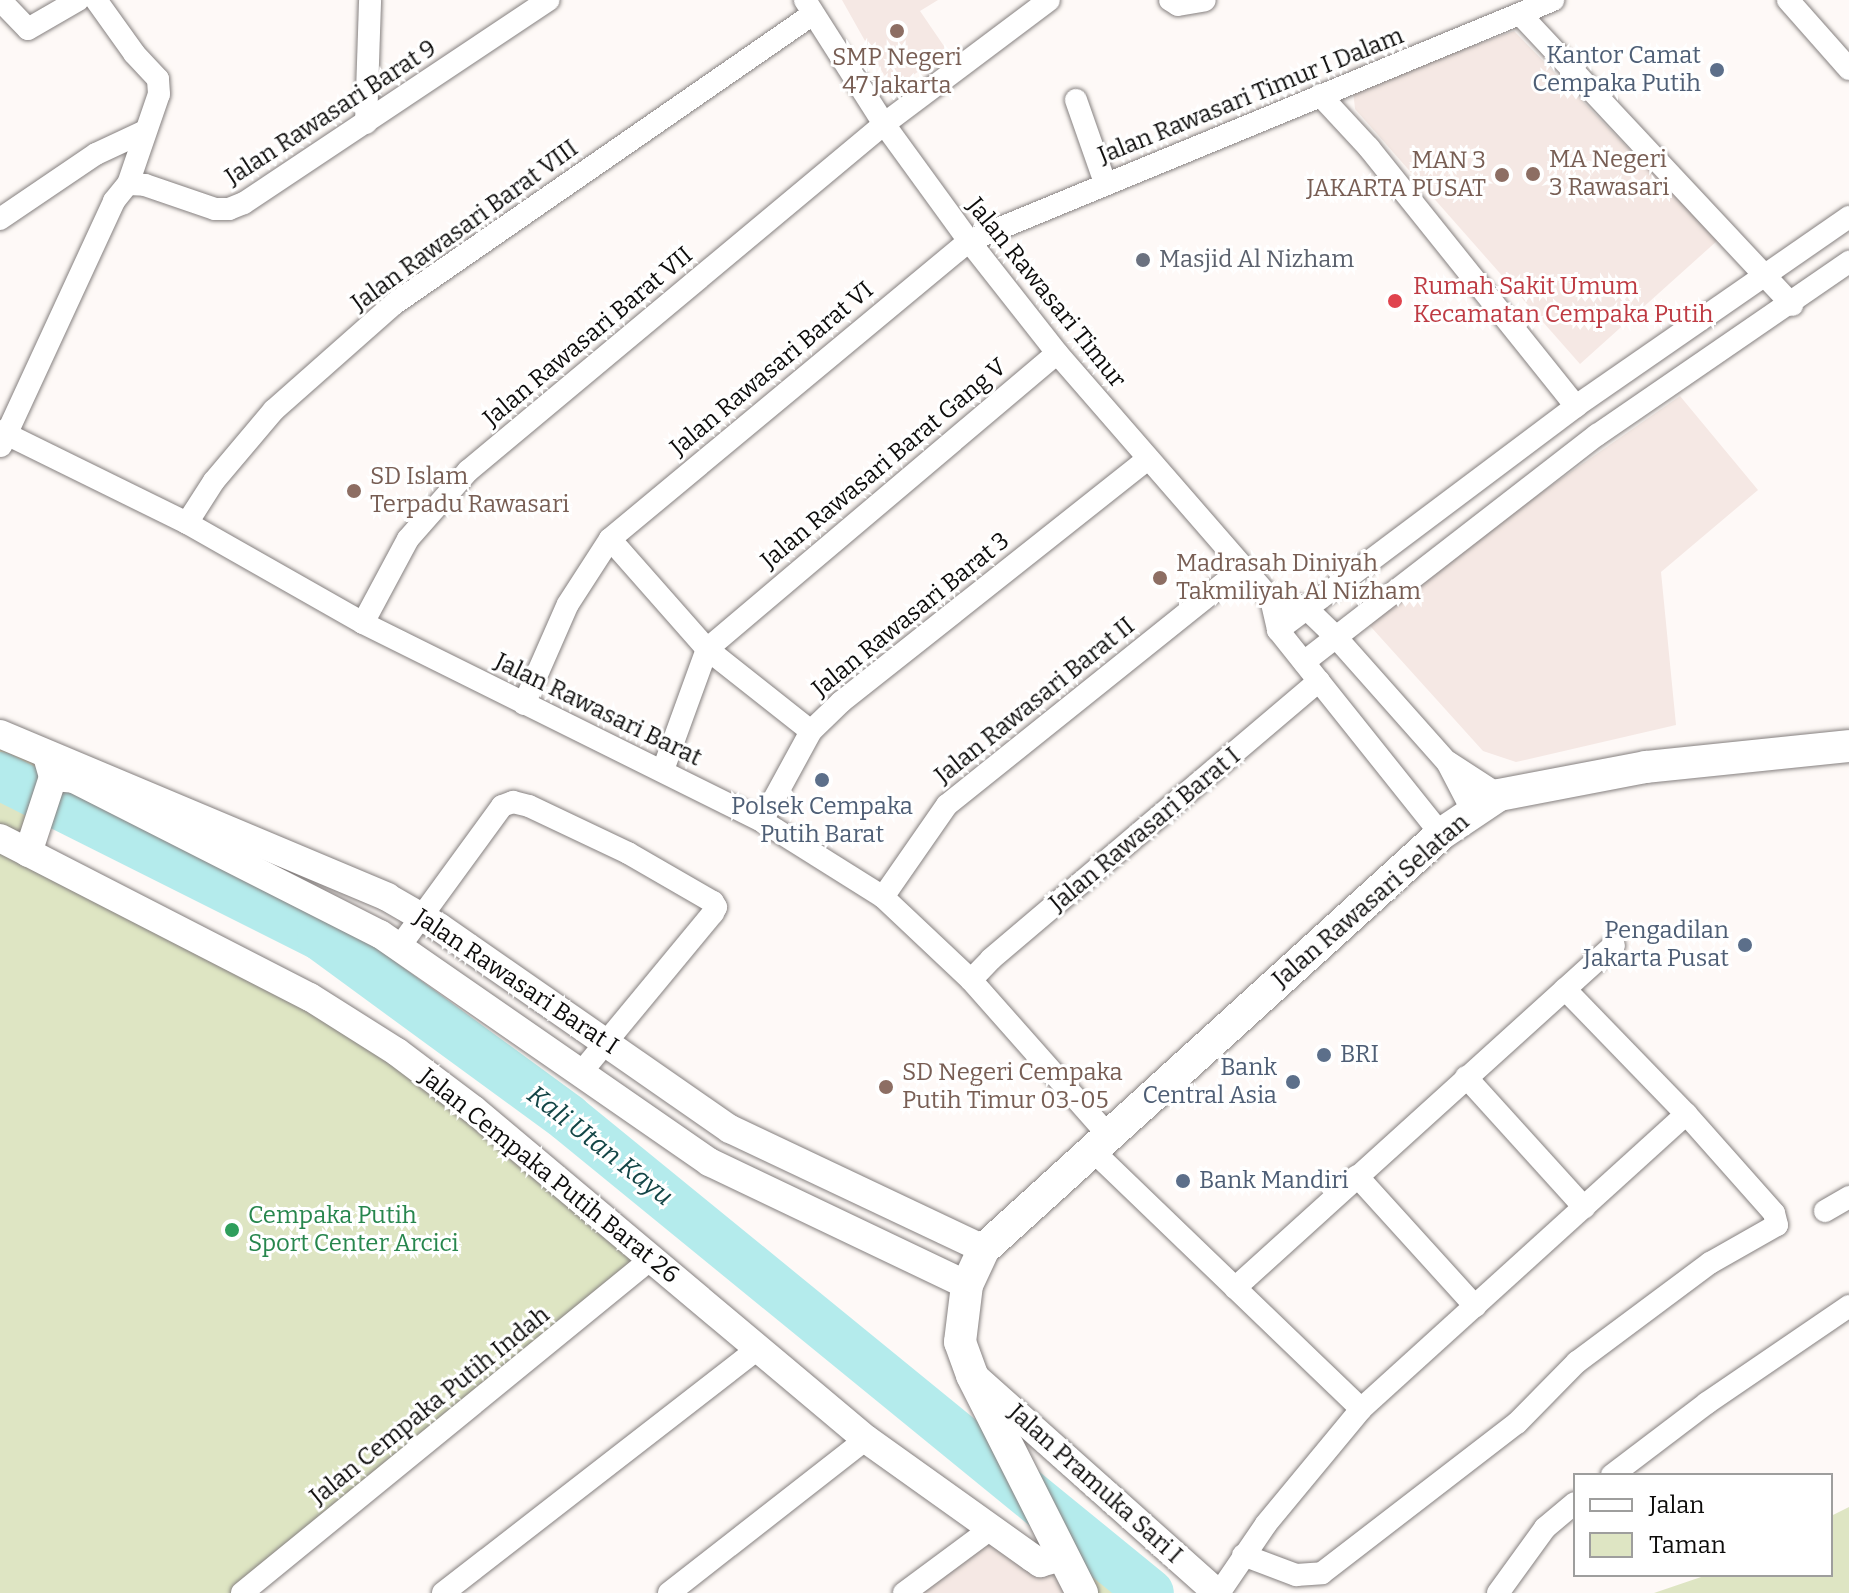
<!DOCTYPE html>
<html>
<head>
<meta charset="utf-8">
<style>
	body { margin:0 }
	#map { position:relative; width:1849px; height:1593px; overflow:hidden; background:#fef9f7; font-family:Bitter,serif }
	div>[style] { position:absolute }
	.built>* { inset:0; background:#f5e8e4 }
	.green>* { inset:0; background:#dee5c3 }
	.river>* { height:48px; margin:-24px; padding:0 24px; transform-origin:24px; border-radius:24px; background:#b4ebec }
	.roads { filter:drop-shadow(0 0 2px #85807f) drop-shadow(0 0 2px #85807f) }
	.minor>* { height:22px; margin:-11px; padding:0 11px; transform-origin:11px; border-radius:11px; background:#fff }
	.tertiary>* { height:28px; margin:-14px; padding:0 14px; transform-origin:14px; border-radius:14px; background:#fff }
	.secondary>* { height:32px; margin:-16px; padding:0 16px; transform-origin:16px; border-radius:16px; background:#fff }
	.dots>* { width:22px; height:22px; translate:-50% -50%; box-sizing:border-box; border:4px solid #fff; border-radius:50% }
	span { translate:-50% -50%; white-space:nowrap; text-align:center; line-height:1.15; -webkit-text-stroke:6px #fff; paint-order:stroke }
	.service-label { font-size:24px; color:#4e5e75 }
	.right { translate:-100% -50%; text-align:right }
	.left { translate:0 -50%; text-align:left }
	.education-label { font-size:24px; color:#785e54 }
	.street-label { font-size:24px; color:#0d0c0b }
	.worship-label { font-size:24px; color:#5b616d }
	.health-label { font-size:24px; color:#be3a42 }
	.leisure-label { font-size:24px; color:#27864d }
	.water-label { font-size:26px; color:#134546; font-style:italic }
	.legend { position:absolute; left:1573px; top:1473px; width:260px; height:104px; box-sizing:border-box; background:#fff; border:2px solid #9e9e9d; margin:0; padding:10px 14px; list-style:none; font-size:24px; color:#0d0c0b }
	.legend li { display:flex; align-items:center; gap:16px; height:40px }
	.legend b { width:40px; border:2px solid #9e9e9d }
</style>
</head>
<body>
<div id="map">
	<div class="built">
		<div style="clip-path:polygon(842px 0,938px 0,920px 11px,948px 52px,892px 89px)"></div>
		<div style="clip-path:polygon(1514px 31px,1718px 240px,1580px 364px,1355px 109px,1353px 89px)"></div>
		<div style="clip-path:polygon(1680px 396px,1758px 490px,1661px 572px,1676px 725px,1516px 762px,1483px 751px,1362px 617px)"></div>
		<div style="clip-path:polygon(989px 1530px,1096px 1593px,902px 1593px)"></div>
	</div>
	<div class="green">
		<div style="clip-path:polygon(0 738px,50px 762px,28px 850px,0 836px)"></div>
		<div style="clip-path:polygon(0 847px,212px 958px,392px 1059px,637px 1263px,235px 1593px,0 1593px)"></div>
		<div style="clip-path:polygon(1038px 1499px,1086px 1540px,1151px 1593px,1084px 1593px)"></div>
		<div style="clip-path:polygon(1849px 1507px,1849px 1593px,1654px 1593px,1707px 1575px,1831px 1575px,1831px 1516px)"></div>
	</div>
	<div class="river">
		<div style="left:0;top:776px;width:359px;rotate:26.6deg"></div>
		<div style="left:321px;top:937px;width:306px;rotate:36.2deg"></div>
		<div style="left:568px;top:1118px;width:751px;rotate:39.22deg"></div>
	</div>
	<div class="roads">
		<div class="minor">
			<div style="left:0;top:0;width:40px;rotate:46deg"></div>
			<div style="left:28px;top:29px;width:58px;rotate:-30.1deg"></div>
			<div style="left:805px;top:0;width:147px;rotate:57.5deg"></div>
			<div style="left:884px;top:124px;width:145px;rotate:54deg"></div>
			<div style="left:969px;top:241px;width:142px;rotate:51.8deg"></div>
			<div style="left:1057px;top:353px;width:326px;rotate:49deg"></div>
			<div style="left:1271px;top:599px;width:32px;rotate:77deg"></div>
			<div style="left:1278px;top:630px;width:261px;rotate:51.4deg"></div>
			<div style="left:1170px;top:0;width:9px;rotate:32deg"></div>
			<div style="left:1178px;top:5px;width:27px;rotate:-10deg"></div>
			<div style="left:1788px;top:0;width:92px;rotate:48.5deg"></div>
			<div style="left:1521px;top:15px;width:397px;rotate:46.9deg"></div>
			<div style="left:1320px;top:95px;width:72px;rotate:47.2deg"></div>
			<div style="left:1369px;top:148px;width:331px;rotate:51.3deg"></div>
			<div style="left:1076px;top:100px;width:88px;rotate:70.7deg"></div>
			<div style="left:366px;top:123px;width:123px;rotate:-88.1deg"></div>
			<div style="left:128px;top:184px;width:17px;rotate:3deg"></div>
			<div style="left:145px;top:185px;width:74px;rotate:18.9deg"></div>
			<div style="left:215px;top:209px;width:14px"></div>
			<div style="left:229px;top:209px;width:16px;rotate:-22deg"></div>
			<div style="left:244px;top:203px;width:366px;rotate:-33.7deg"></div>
			<div style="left:0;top:219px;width:116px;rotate:-34.1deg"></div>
			<div style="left:96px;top:154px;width:52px;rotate:-25.1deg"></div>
			<div style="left:0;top:431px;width:208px;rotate:26.2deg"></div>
			<div style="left:187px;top:523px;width:202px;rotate:29.6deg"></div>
			<div style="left:363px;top:623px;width:445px;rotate:26.4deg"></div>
			<div style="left:762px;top:821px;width:143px;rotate:32.1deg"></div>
			<div style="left:883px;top:897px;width:121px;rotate:43.3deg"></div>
			<div style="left:971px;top:980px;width:207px;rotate:48.5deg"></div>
			<div style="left:1px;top:446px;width:270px;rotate:-65.2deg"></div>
			<div style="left:114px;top:201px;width:22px;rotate:-51deg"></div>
			<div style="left:128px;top:184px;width:95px;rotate:-71deg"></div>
			<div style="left:159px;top:94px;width:15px;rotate:-94deg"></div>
			<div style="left:158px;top:79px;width:35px;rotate:-133deg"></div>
			<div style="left:134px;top:53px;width:65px;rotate:-125.6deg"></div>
			<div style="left:187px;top:523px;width:50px;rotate:-57.3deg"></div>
			<div style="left:214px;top:481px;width:93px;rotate:-49.8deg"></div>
			<div style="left:274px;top:410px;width:160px;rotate:-41.5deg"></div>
			<div style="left:394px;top:304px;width:510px;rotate:-34.69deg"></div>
			<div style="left:610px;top:539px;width:147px;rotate:48.6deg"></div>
			<div style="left:707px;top:649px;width:132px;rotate:38.3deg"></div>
			<div style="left:1291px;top:604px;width:16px;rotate:15deg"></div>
			<div style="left:1306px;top:608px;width:40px;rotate:44deg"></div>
			<div style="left:1335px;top:636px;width:169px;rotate:48.4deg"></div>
			<div style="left:1447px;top:762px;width:56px;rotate:62.5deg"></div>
			<div style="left:363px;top:623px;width:95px;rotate:-61.8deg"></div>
			<div style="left:408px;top:539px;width:91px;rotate:-48.6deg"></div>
			<div style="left:468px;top:471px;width:542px;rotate:-39.83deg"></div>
			<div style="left:884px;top:124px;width:206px;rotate:-36.9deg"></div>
			<div style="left:1278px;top:630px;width:373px;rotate:-36.9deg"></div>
			<div style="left:1576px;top:406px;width:332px;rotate:-34.7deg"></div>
			<div style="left:1304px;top:662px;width:371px;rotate:-37.8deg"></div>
			<div style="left:1597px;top:435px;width:306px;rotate:-34.5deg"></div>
			<div style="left:524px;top:704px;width:109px;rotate:-66.3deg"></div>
			<div style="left:568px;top:604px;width:77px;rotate:-57.1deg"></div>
			<div style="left:610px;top:539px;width:467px;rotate:-39.7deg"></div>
			<div style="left:969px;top:241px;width:632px;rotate:-22.42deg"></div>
			<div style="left:1448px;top:762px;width:61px;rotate:32.9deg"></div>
			<div style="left:663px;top:770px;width:129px;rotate:-70deg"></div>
			<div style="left:707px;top:649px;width:458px;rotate:-40.2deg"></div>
			<div style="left:762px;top:821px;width:102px;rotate:-61.4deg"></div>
			<div style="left:811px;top:731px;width:42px;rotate:-44deg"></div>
			<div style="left:841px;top:702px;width:392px;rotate:-38.4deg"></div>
			<div style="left:883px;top:897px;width:112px;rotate:-55.2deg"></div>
			<div style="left:947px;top:805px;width:379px;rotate:-38.7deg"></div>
			<div style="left:400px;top:946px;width:173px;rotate:-53.9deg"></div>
			<div style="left:502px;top:806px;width:12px;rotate:-20deg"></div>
			<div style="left:513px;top:802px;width:16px;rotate:14deg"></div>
			<div style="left:529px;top:806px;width:110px;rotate:25.4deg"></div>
			<div style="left:628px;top:853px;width:98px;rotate:30deg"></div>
			<div style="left:713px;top:902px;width:6px;rotate:59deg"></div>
			<div style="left:716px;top:907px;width:7px;rotate:117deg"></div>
			<div style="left:713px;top:913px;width:209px;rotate:129.6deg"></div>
			<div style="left:971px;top:980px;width:29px;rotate:-46deg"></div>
			<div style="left:991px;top:959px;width:430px;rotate:-40.3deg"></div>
			<div style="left:1466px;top:1077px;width:176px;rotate:47.8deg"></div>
			<div style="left:1091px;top:1149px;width:375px;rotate:43.9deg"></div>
			<div style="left:1357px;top:1176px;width:176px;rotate:47.8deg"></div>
			<div style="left:1825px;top:1211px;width:28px;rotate:-30deg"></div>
			<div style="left:1235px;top:1288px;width:511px;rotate:-42.15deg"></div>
			<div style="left:1612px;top:1475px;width:119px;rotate:-37.2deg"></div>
			<div style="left:1707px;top:1403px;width:172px;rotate:-34.3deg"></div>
			<div style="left:1243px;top:1555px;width:57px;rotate:20.7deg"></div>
			<div style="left:1296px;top:1575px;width:26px;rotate:-4deg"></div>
			<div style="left:1322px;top:1573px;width:246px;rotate:-37.6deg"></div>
			<div style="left:1517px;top:1423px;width:86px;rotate:-45.5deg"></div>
			<div style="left:1577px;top:1362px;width:166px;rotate:-36.7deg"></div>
			<div style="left:1710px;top:1263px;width:77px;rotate:-29.6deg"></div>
			<div style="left:1777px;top:1225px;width:12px;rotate:-104deg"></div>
			<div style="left:1774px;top:1213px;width:132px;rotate:-131.6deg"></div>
			<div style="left:1686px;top:1114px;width:174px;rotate:-134.1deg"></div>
			<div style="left:242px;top:1593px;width:528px;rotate:-39.24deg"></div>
			<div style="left:443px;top:1593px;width:398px;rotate:-37.8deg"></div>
			<div style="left:669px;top:1593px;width:250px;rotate:-38deg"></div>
			<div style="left:904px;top:1593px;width:106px;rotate:-36.5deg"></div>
			<div style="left:1219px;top:1593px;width:83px;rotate:-55.7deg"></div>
			<div style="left:1266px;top:1524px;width:149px;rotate:-50.4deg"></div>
			<div style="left:1361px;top:1409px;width:439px;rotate:-42.2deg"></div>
			<div style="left:1498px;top:1593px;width:80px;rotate:-54.1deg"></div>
			<div style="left:1545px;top:1528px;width:39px;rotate:-40deg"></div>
		</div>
		<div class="tertiary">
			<div style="left:0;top:734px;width:420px;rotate:22.8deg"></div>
			<div style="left:387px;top:897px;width:60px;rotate:30deg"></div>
			<div style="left:439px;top:927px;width:354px;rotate:34.8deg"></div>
			<div style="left:730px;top:1129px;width:281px;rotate:25.3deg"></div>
			<div style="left:53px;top:777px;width:21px;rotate:5deg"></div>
			<div style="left:74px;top:779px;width:343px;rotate:26.9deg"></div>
			<div style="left:380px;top:934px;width:400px;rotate:34.7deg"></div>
			<div style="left:709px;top:1162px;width:286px;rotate:25.5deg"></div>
			<div style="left:0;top:838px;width:348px;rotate:27.2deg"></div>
			<div style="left:310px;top:997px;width:103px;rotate:32.3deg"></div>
			<div style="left:397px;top:1052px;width:96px;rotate:37deg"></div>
			<div style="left:474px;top:1110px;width:512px;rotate:40.01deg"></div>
			<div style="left:866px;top:1439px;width:205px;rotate:35.5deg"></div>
			<div style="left:1033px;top:1558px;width:9px;rotate:36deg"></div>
			<div style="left:1040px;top:1563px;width:23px;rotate:-15deg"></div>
			<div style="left:28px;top:853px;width:80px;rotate:-71.8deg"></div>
			<div style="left:53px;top:777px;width:19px;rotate:-106deg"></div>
			<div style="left:976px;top:1378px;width:323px;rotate:41.7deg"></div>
		</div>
		<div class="secondary">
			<div style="left:1082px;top:1593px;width:244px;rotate:-116.8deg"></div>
			<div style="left:972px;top:1375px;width:35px;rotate:-110deg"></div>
			<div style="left:960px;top:1342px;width:57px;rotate:-83deg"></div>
			<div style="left:967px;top:1285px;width:40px;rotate:-65deg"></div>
			<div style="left:984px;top:1249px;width:617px;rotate:-42.24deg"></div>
			<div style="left:1441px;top:834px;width:70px;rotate:-33.9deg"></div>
			<div style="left:1499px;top:795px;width:150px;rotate:-10.8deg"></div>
			<div style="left:1646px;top:767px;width:204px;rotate:-5.9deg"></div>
		</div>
	</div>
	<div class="dots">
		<div style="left:897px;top:31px;background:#8d6e63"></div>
		<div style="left:1717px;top:70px;background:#5c6f8a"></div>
		<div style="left:1533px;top:174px;background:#8d6e63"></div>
		<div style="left:1502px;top:175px;background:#8d6e63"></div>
		<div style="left:1143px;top:260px;background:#6b7280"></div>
		<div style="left:1395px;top:301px;background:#e0444e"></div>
		<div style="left:354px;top:491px;background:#8d6e63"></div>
		<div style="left:1160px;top:578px;background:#8d6e63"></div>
		<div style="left:822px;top:780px;background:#5c6f8a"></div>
		<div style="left:1745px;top:945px;background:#5c6f8a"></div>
		<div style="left:1324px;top:1055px;background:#5c6f8a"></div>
		<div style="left:1293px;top:1082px;background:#5c6f8a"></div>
		<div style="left:886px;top:1087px;background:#8d6e63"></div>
		<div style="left:1183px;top:1181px;background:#5c6f8a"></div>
		<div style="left:232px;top:1230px;background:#2e9e5b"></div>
	</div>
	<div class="service-label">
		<span class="right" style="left:1701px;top:70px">Kantor Camat<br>Cempaka Putih</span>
		<span style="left:822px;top:821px">Polsek Cempaka<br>Putih Barat</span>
		<span class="right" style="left:1729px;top:945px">Pengadilan<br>Jakarta Pusat</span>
		<span class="left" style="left:1340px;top:1055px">BRI</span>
		<span class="right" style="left:1277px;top:1082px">Bank<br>Central Asia</span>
		<span class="left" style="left:1199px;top:1181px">Bank Mandiri</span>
	</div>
	<div class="education-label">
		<span style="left:897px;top:72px">SMP Negeri<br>47 Jakarta</span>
		<span class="left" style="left:1549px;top:174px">MA Negeri<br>3 Rawasari</span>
		<span class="right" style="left:1486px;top:175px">MAN 3<br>JAKARTA PUSAT</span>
		<span class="left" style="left:370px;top:491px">SD Islam<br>Terpadu Rawasari</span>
		<span class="left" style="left:1176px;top:578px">Madrasah Diniyah<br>Takmiliyah Al Nizham</span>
		<span class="left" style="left:902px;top:1087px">SD Negeri Cempaka<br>Putih Timur 03-05</span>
	</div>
	<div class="street-label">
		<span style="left:1251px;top:96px;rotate:-22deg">Jalan Rawasari Timur I Dalam</span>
		<span style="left:331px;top:113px;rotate:-33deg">Jalan Rawasari Barat 9</span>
		<span style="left:465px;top:226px;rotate:-36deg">Jalan Rawasari Barat VIII</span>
		<span style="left:1046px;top:293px;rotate:51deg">Jalan Rawasari Timur</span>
		<span style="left:588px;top:337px;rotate:-40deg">Jalan Rawasari Barat VII</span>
		<span style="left:772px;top:369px;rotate:-40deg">Jalan Rawasari Barat VI</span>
		<span style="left:884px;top:464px;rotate:-40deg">Jalan Rawasari Barat Gang V</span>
		<span style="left:911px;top:615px;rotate:-39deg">Jalan Rawasari Barat 3</span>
		<span style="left:1035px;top:701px;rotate:-39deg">Jalan Rawasari Barat II</span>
		<span style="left:598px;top:710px;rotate:26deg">Jalan Rawasari Barat</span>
		<span style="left:1145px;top:830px;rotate:-40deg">Jalan Rawasari Barat I</span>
		<span style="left:1371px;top:901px;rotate:-41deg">Jalan Rawasari Selatan</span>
		<span style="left:516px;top:982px;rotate:34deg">Jalan Rawasari Barat I</span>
		<span style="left:549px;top:1176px;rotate:39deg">Jalan Cempaka Putih Barat 26</span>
		<span style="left:430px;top:1406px;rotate:-39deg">Jalan Cempaka Putih Indah</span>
		<span style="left:1095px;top:1484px;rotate:42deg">Jalan Pramuka Sari I</span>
	</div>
	<div class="worship-label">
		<span class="left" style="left:1159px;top:260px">Masjid Al Nizham</span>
	</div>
	<div class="health-label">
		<span class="left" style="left:1413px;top:301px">Rumah Sakit Umum<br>Kecamatan Cempaka Putih</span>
	</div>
	<div class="leisure-label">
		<span class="left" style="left:248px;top:1230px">Cempaka Putih<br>Sport Center Arcici</span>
	</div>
	<div class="water-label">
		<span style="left:600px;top:1146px;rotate:38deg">Kali Utan Kayu</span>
	</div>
	<ul class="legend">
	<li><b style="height:10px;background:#fff"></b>Jalan</li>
	<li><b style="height:22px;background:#dee5c3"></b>Taman</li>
	</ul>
</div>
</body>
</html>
